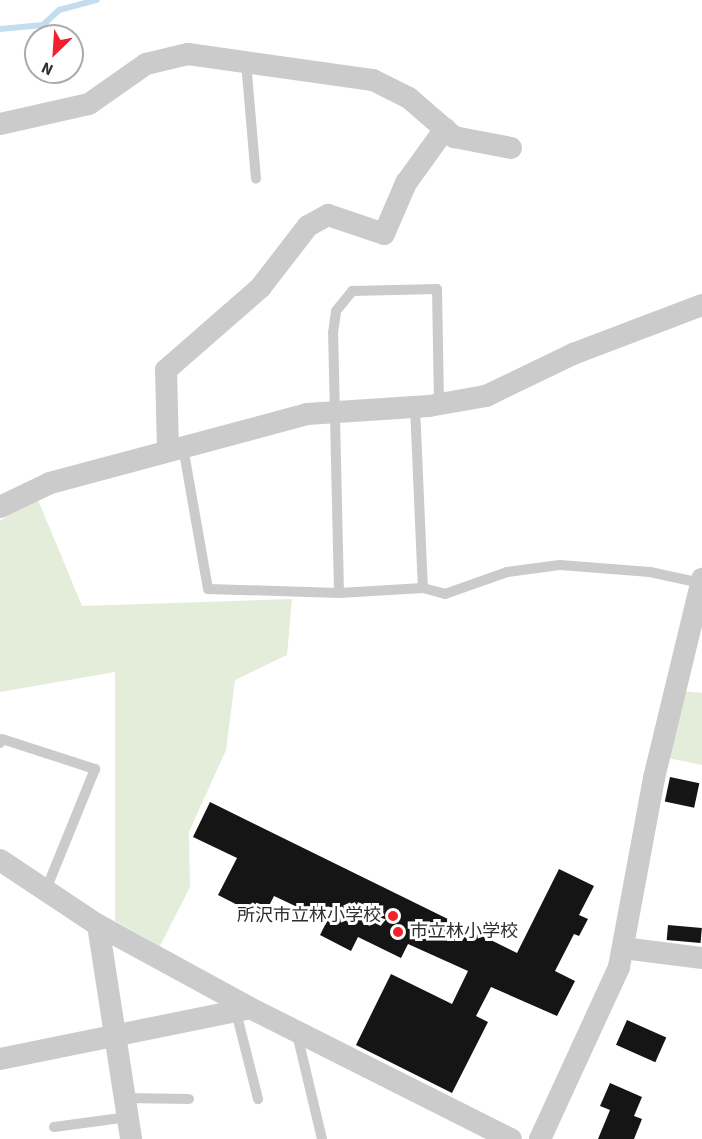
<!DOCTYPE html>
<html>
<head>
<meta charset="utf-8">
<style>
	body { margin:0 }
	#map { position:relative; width:702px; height:1139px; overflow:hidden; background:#fff; font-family:"Source Sans 3","Noto Sans JP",sans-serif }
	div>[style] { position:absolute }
	.green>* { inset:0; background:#e4edda }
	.stream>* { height:6px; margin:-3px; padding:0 3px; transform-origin:3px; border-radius:3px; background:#c4ddee }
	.building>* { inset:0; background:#151515; transform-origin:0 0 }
	.service>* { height:10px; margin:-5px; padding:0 5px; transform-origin:5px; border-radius:5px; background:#cbcbcb }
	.minor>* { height:22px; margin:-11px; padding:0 11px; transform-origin:11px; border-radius:11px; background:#cbcbcb }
	.dots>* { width:16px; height:16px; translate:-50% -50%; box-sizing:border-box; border:3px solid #fff; border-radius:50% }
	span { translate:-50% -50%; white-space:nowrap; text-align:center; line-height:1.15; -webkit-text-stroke:6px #fff; paint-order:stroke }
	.poi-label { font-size:18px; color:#2e2e2e }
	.right { translate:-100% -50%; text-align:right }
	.left { translate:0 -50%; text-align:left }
	.north { position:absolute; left:24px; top:24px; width:60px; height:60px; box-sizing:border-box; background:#fff; border:2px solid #ababab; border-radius:50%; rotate:205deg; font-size:16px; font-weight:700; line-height:24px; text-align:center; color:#2e2e2e }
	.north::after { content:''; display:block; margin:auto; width:21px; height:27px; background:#f4202b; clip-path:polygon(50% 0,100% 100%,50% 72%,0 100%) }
</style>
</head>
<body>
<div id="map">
	<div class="green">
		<div style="clip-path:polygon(36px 495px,82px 606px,292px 599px,287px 655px,235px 680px,226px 750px,189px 832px,190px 887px,160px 946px,115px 921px,115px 672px,0 692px,0 521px)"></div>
		<div style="clip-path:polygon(682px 691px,702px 693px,702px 765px,668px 758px)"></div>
	</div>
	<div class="stream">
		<div style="left:0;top:29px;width:43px;rotate:-5.3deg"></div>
		<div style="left:43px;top:25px;width:22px;rotate:-43deg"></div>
		<div style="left:59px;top:10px;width:39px;rotate:-15deg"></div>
	</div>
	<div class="building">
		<div style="left:670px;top:777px;width:30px;height:25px;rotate:12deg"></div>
		<div style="clip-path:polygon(210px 802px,517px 953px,559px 869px,594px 886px,579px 915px,588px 919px,579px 936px,574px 934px,555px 971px,575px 981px,557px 1016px,491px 987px,476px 1016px,488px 1022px,452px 1093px,356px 1045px,391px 974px,452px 1004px,468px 971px,408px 944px,401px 958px,358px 937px,351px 951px,320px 935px,327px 921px,274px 896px,263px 918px,218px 895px,237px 858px,193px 837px)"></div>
		<div style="left:668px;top:925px;width:34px;height:15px;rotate:5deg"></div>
		<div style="left:627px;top:1020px;width:43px;height:27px;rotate:24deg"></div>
		<div style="clip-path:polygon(610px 1083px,642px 1097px,634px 1116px,642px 1119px,634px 1139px,598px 1139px,610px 1110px,600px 1106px)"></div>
	</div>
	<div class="service">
		<div style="left:246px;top:62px;width:117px;rotate:85.1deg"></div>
		<div style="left:415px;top:407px;width:181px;rotate:87.5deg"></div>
		<div style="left:423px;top:588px;width:23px;rotate:15deg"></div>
		<div style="left:445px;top:594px;width:66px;rotate:-19.5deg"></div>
		<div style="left:507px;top:572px;width:53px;rotate:-7.5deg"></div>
		<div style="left:560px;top:565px;width:90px;rotate:4.4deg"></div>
		<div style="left:650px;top:572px;width:52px;rotate:12.2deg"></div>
		<div style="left:183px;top:447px;width:144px;rotate:80deg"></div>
		<div style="left:208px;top:589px;width:131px;rotate:1.7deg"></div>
		<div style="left:339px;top:593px;width:84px;rotate:-3.4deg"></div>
		<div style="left:339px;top:593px;width:260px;rotate:-91.3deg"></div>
		<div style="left:333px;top:333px;width:22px;rotate:-82deg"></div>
		<div style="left:336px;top:311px;width:26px;rotate:-51deg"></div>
		<div style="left:352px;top:291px;width:85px;rotate:-1.3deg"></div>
		<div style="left:437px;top:289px;width:115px;rotate:89deg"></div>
		<div style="left:0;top:743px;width:4px;rotate:-63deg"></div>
		<div style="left:2px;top:739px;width:98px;rotate:17.9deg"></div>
		<div style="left:95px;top:769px;width:133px;rotate:112.1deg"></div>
		<div style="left:236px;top:1012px;width:90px;rotate:75.8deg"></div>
		<div style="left:297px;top:1034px;width:108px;rotate:76.6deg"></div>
		<div style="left:125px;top:1098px;width:64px;rotate:0.9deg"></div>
		<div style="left:54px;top:1127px;width:75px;rotate:-7.7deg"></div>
	</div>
	<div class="minor">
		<div style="left:0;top:124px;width:91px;rotate:-12.7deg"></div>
		<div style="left:89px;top:104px;width:70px;rotate:-35.1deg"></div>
		<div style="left:146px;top:64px;width:43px;rotate:-13.4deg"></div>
		<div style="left:188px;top:54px;width:187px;rotate:8deg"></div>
		<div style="left:373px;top:80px;width:40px;rotate:26.6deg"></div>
		<div style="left:409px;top:98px;width:60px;rotate:40.9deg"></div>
		<div style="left:454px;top:137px;width:58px;rotate:10.9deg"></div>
		<div style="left:168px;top:451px;width:81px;rotate:-91.4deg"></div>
		<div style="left:166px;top:370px;width:125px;rotate:-41.1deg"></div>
		<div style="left:260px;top:288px;width:78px;rotate:-52.3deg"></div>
		<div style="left:308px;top:226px;width:23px;rotate:-29deg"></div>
		<div style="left:328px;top:215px;width:59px;rotate:18.7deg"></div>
		<div style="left:384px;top:234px;width:56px;rotate:-66.7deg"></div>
		<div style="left:406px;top:183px;width:67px;rotate:-54.2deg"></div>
		<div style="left:0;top:507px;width:55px;rotate:-25.6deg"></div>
		<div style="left:50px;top:483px;width:266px;rotate:-15deg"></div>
		<div style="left:307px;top:414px;width:122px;rotate:-3.8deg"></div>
		<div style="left:429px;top:406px;width:58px;rotate:-10deg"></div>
		<div style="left:486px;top:396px;width:97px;rotate:-25.8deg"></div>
		<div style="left:573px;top:354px;width:138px;rotate:-20.8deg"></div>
		<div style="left:0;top:860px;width:118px;rotate:33.6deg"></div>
		<div style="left:98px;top:925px;width:173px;rotate:28.6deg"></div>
		<div style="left:250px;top:1008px;width:292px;rotate:26.7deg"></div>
		<div style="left:98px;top:925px;width:217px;rotate:81.2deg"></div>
		<div style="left:623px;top:948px;width:80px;rotate:7.2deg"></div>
		<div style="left:0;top:1059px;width:255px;rotate:-11.5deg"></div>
		<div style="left:540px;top:1139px;width:189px;rotate:-65.3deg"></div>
		<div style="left:619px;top:967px;width:192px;rotate:-79.5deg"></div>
		<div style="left:654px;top:778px;width:205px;rotate:-76.4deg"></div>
	</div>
	<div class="dots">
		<div style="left:393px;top:916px;background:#f4202b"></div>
		<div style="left:398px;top:932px;background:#f4202b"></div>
	</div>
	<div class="poi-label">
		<span class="right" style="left:381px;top:916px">所沢市立林小学校</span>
		<span class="left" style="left:410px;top:932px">市立林小学校</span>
	</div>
	<div class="north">N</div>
</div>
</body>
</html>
